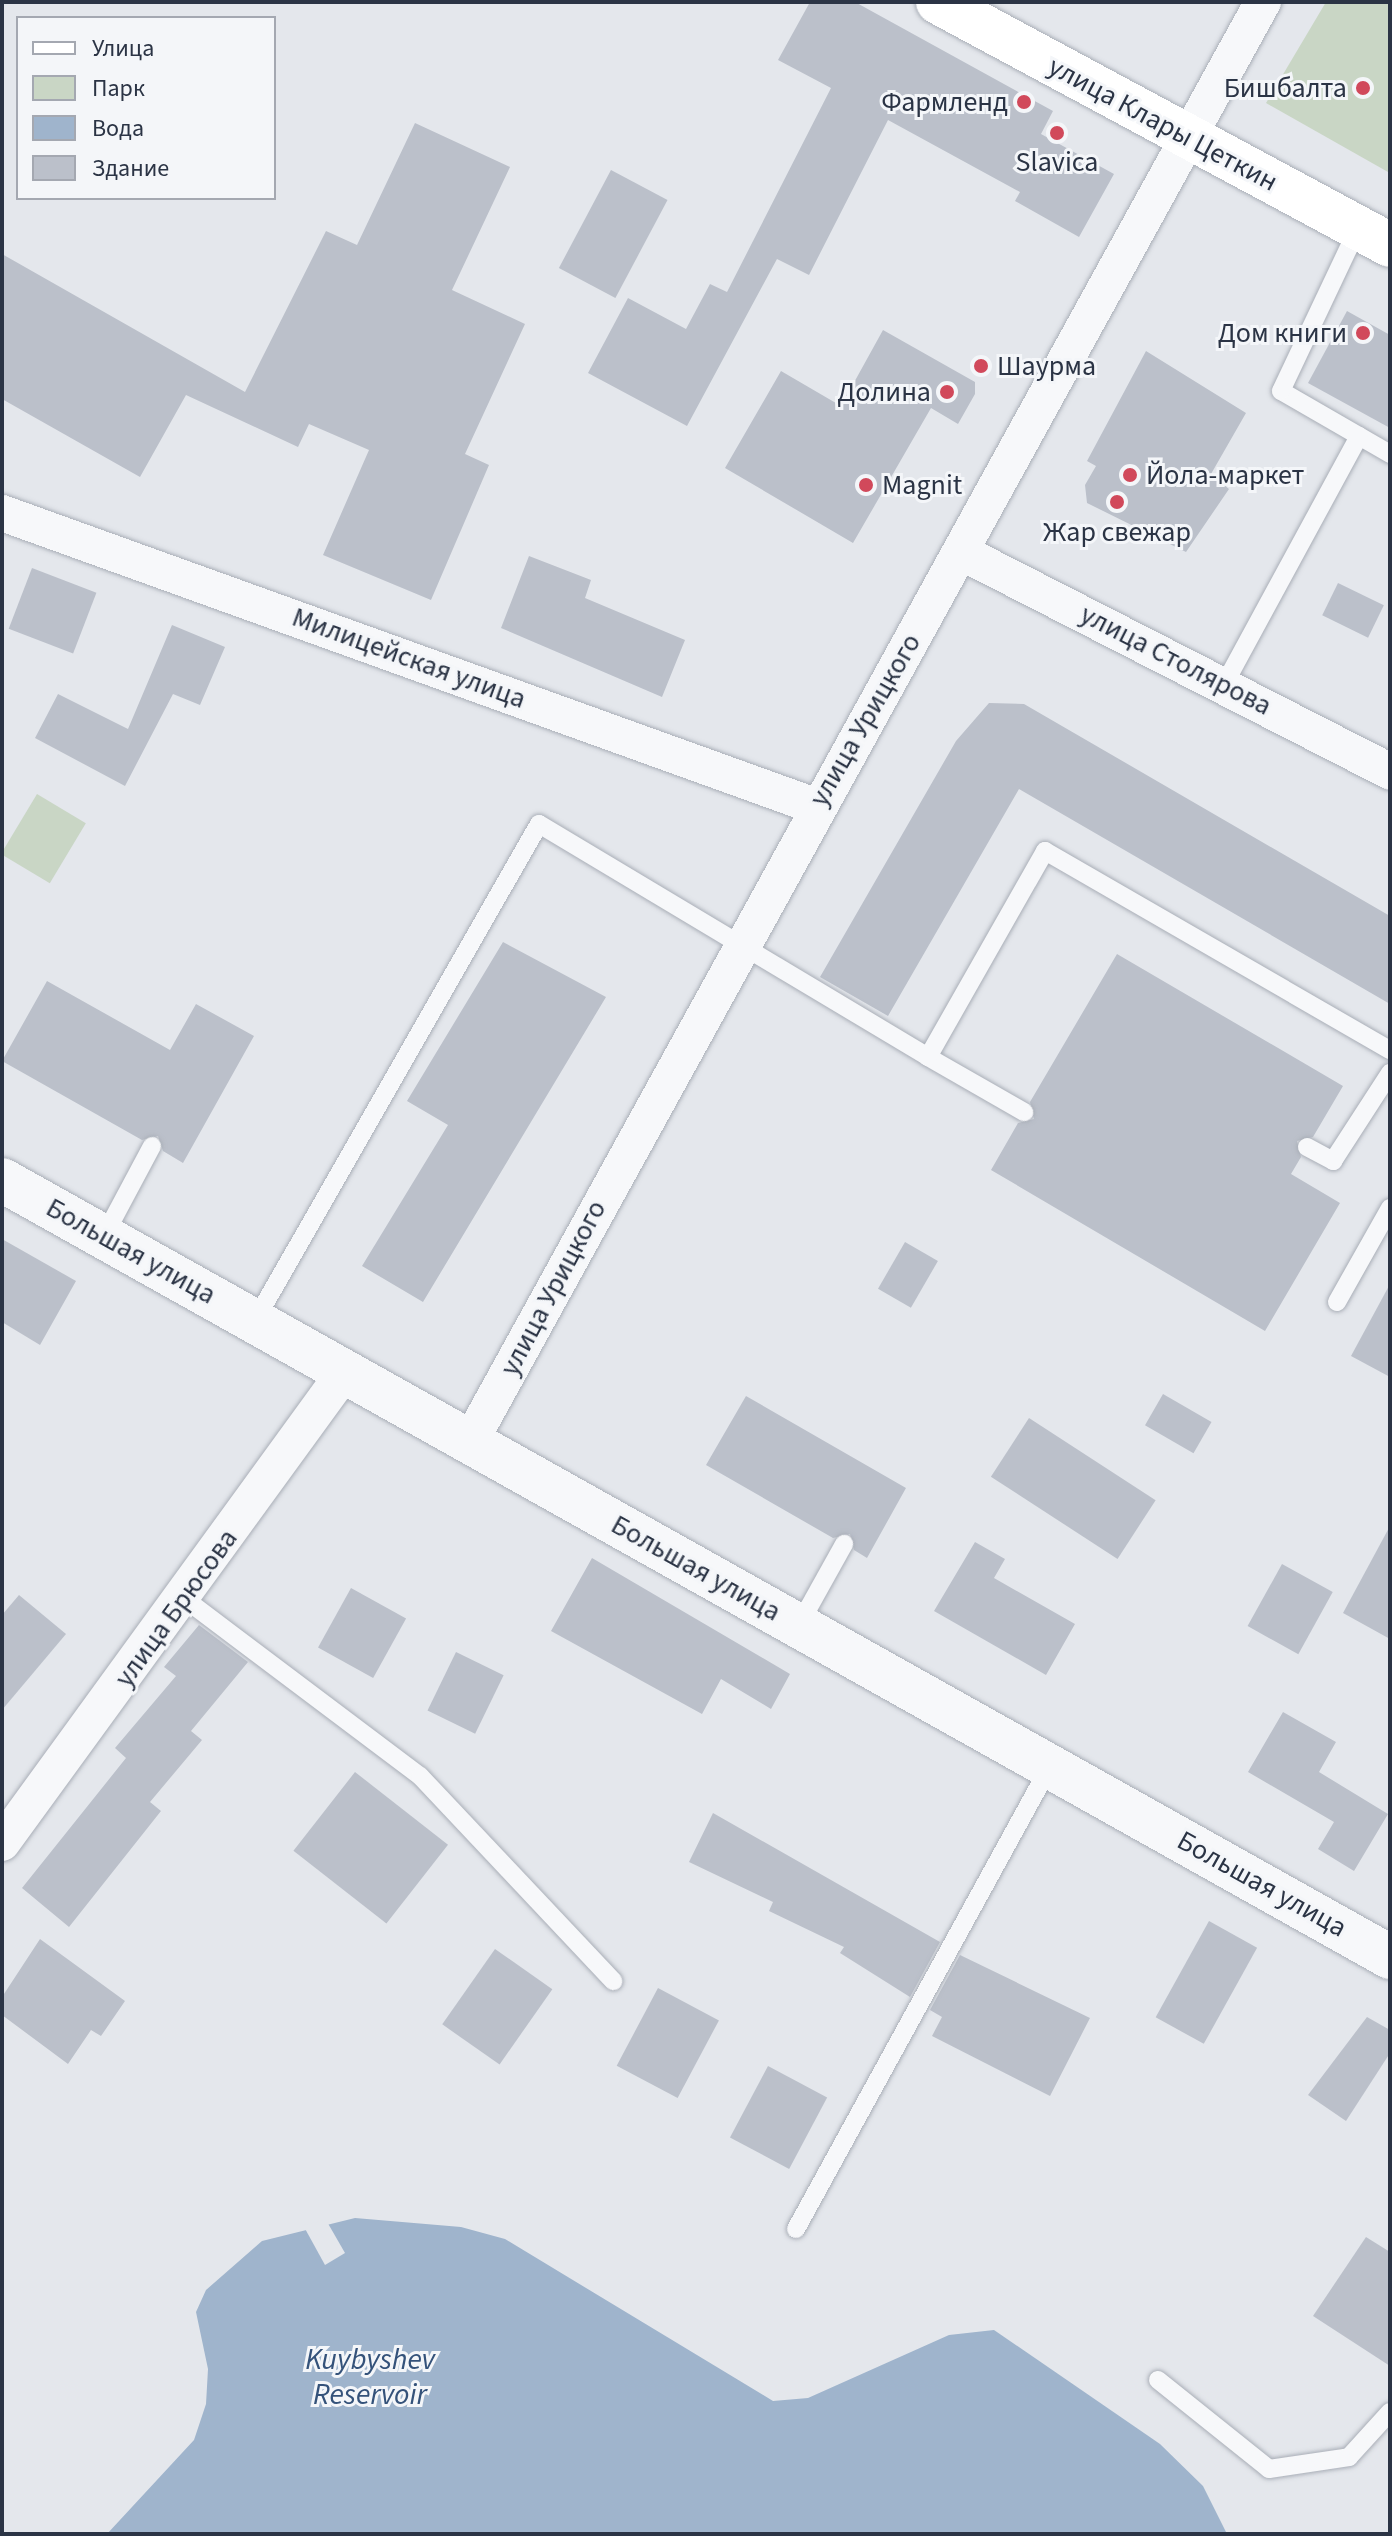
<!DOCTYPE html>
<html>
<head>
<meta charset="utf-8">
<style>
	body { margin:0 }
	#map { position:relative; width:1392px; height:2536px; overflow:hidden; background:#e4e7ec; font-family:"Source Sans 3",sans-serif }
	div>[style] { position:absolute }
	.green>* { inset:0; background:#c9d6c5; transform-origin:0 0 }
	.water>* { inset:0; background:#9fb4cc }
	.pier>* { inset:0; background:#e4e7ec }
	.building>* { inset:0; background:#bbc0ca; transform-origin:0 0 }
	.roads { filter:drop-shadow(0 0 2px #a9aeb7) drop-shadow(0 0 2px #a9aeb7) }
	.service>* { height:18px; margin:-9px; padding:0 9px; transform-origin:9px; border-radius:9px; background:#f7f8fa }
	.minor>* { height:36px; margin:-18px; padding:0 18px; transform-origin:18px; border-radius:18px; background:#f7f8fa }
	.tertiary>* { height:44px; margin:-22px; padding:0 22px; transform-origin:22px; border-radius:22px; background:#f7f8fa }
	.secondary>* { height:44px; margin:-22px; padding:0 22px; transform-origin:22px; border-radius:22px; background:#fff }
	.dots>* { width:22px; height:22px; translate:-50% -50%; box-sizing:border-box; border:4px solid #f4f6f9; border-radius:50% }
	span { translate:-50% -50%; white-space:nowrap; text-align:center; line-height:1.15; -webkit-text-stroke:6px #f4f6f9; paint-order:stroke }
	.poi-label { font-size:28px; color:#2b3445 }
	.right { translate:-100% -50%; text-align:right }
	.left { translate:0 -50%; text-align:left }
	.street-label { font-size:28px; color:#2b3445 }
	.water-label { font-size:30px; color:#34527a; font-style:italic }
	.frame { position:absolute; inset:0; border:4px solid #2b3445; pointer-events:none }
	.legend { position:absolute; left:16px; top:16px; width:260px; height:184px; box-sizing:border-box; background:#f4f6f9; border:2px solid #a4a8b1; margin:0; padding:10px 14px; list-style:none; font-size:24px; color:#2b3445 }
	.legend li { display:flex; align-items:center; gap:16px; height:40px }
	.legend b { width:40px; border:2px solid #a4a8b1 }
</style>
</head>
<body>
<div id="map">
	<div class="green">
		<div style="clip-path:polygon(1326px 2px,1390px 2px,1388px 172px,1266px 103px)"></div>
		<div style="left:37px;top:794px;width:57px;height:70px;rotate:31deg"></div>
	</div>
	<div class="water">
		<div style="clip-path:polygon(355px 2218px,461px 2227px,505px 2239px,773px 2401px,808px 2398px,949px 2335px,994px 2330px,1160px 2444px,1203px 2486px,1227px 2534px,107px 2534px,194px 2440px,206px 2404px,208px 2369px,196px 2312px,206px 2290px,262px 2241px)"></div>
	</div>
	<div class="pier">
		<div style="clip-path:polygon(326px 2220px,345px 2253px,325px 2265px,303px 2225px)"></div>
	</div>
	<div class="building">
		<div style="clip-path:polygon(810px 2px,855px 2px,1053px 111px,1041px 134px,1114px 174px,1079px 237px,1015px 201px,1020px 192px,888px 120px,809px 275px,777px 259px,687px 426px,588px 373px,628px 298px,686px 329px,710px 284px,727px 292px,831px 88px,778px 60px)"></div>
		<div style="clip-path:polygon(415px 123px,510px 167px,452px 290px,525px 324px,465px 454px,489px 465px,431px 600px,323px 555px,369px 450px,309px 424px,298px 447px,186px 395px,140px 477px,2px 399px,2px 254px,245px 392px,326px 231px,357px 245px)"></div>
		<div style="left:611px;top:170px;width:64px;height:111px;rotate:28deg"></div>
		<div style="clip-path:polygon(1347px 311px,1390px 335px,1390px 428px,1308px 383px)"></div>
		<div style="clip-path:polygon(883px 330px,975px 382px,975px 394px,958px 424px,931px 408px,853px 543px,725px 468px,781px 371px,841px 406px)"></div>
		<div style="clip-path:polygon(1146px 351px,1246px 413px,1211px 474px,1229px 489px,1186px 552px,1087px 503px,1085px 485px,1096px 466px,1087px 461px)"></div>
		<div style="clip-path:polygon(529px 556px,591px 580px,585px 598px,685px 640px,662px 697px,501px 628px)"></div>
		<div style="left:32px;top:568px;width:69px;height:65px;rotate:21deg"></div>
		<div style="left:1338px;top:583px;width:51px;height:36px;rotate:26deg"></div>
		<div style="clip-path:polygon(172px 625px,225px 647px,200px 705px,173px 694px,125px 786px,35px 738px,58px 694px,128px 729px)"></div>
		<div style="clip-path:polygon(989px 703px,1024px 704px,1390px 916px,1390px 1004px,1019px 789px,888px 1016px,820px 977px,956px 741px)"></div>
		<div style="clip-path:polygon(503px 942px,606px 997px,423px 1302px,362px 1266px,448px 1125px,407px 1101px)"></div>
		<div style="clip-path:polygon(1117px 954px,1343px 1086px,1313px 1137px,1297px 1141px,1301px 1157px,1291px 1174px,1340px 1203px,1265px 1331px,991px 1170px,1018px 1123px,1034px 1119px,1030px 1102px)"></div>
		<div style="clip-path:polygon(47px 981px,170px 1050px,196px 1004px,254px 1036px,183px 1163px,163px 1151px,158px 1136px,142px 1140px,2px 1061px)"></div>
		<div style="clip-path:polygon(2px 1239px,76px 1281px,40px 1345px,2px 1322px)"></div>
		<div style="left:905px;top:1242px;width:38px;height:54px;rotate:30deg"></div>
		<div style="clip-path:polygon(1390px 1284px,1390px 1377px,1351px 1356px)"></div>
		<div style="left:1163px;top:1394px;width:56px;height:36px;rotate:30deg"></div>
		<div style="clip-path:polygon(746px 1396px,906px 1488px,867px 1558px,854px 1550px,850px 1534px,833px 1538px,706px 1465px)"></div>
		<div style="left:1029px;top:1418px;width:151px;height:70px;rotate:33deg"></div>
		<div style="clip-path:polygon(1390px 1526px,1390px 1639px,1343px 1613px)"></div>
		<div style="clip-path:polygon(975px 1542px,1005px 1559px,994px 1578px,1075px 1624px,1046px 1675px,934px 1611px)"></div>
		<div style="clip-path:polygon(592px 1558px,790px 1674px,771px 1709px,721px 1679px,702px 1714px,551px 1631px)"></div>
		<div style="left:1282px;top:1564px;width:58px;height:71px;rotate:29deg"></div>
		<div style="left:351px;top:1588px;width:63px;height:68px;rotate:29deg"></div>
		<div style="clip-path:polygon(19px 1595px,66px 1634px,2px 1710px,2px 1615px)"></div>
		<div style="clip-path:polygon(199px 1625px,248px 1662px,191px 1731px,202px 1740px,150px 1802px,161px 1811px,69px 1927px,22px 1888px,126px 1758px,115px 1748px,176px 1676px,164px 1667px)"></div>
		<div style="left:456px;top:1652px;width:53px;height:65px;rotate:26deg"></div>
		<div style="clip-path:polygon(1283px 1712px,1336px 1742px,1319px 1772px,1388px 1814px,1354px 1871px,1318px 1849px,1334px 1822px,1248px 1772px)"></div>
		<div style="left:355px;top:1772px;width:118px;height:100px;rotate:38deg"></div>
		<div style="clip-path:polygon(713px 1813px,940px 1942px,910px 1997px,840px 1953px,844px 1947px,769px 1911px,773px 1902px,689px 1862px)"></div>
		<div style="left:1209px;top:1921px;width:55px;height:110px;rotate:29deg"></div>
		<div style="clip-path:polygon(40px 1939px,125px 2001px,101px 2036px,91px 2030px,68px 2064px,2px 2015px,2px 1997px)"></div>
		<div style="left:495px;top:1949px;width:70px;height:92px;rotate:35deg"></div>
		<div style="clip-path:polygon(960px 1955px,1090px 2018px,1050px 2096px,932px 2036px,942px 2017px,930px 2010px)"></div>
		<div style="left:658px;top:1988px;width:69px;height:88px;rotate:28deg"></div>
		<div style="clip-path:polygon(1367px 2017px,1390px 2030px,1390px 2053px,1346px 2121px,1308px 2095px)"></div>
		<div style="left:768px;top:2066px;width:67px;height:81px;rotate:28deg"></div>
		<div style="clip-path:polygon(1366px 2237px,1390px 2252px,1390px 2366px,1313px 2316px)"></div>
	</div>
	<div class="roads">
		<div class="service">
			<div style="left:1359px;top:436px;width:36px;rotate:30deg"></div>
			<div style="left:1225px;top:683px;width:281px;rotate:-61.5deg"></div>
			<div style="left:1359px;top:436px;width:90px;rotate:-150deg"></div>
			<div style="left:1281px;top:391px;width:180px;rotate:-64.7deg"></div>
			<div style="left:928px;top:1057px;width:111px;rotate:29.8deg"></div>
			<div style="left:1307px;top:1147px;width:30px;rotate:28deg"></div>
			<div style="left:1333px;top:1161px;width:105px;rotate:-57.1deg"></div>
			<div style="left:104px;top:1236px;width:102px;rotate:-61.9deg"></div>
			<div style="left:1337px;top:1302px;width:108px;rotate:-60.6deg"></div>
			<div style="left:256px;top:1319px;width:570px;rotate:-60.24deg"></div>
			<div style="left:539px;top:824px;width:453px;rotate:30.9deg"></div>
			<div style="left:928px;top:1057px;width:237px;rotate:-60.4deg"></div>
			<div style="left:1045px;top:851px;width:398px;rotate:30deg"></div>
			<div style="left:185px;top:1599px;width:294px;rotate:37deg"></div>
			<div style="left:420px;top:1776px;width:282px;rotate:46.7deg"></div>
			<div style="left:799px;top:1625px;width:93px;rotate:-60.9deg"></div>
			<div style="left:796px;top:2229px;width:528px;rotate:-61.25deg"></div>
			<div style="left:1158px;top:2380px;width:142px;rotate:38.7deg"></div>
			<div style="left:1269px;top:2469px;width:81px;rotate:-8.5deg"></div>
			<div style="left:1349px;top:2457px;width:61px;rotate:-47.7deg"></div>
		</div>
		<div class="minor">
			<div style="left:2px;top:513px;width:864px;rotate:19.82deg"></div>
			<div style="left:961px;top:552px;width:482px;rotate:27.1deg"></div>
			<div style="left:471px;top:1440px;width:1642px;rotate:-61.16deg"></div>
			<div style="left:2px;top:1843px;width:585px;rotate:-53.97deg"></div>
		</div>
		<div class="tertiary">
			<div style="left:2px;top:1180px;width:1591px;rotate:29.24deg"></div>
		</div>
		<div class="secondary">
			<div style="left:938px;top:2px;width:513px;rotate:28.26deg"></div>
		</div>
	</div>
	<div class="dots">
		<div style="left:1363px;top:88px;background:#d1495b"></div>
		<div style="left:1024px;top:102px;background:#d1495b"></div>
		<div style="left:1057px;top:133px;background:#d1495b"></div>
		<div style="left:1363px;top:333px;background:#d1495b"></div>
		<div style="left:981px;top:366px;background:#d1495b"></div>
		<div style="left:947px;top:392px;background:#d1495b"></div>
		<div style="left:1130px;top:475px;background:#d1495b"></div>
		<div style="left:866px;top:485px;background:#d1495b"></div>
		<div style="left:1117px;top:502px;background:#d1495b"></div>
	</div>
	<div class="poi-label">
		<span class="right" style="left:1347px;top:88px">Бишбалта</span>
		<span class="right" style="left:1008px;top:102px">Фармленд</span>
		<span style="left:1057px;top:162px">Slavica</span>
		<span class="right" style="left:1347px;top:333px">Дом книги</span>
		<span class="left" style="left:997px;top:366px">Шаурма</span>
		<span class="right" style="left:931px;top:392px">Долина</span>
		<span class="left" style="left:1146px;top:475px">Йола-маркет</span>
		<span class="left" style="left:882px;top:485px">Magnit</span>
		<span style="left:1117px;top:532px">Жар свежар</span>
	</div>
	<div class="street-label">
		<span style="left:1163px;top:124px;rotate:28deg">улица Клары Цеткин</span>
		<span style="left:409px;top:658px;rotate:20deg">Милицейская улица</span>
		<span style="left:1176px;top:660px;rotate:27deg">улица Столярова</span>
		<span style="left:865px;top:720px;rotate:-60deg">улица Урицкого</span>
		<span style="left:131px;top:1251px;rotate:29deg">Большая улица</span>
		<span style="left:553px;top:1288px;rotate:-62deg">улица Урицкого</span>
		<span style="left:696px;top:1568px;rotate:29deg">Большая улица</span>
		<span style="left:176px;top:1608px;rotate:-54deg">улица Брюсова</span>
		<span style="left:1262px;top:1884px;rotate:29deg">Большая улица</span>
	</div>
	<div class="water-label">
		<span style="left:370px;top:2377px">Kuybyshev<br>Reservoir</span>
	</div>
	<div class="frame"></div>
	<ul class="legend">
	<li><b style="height:10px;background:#fff"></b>Улица</li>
	<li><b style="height:22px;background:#c9d6c5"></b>Парк</li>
	<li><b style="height:22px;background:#9fb4cc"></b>Вода</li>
	<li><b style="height:22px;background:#bbc0ca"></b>Здание</li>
	</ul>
</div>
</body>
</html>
